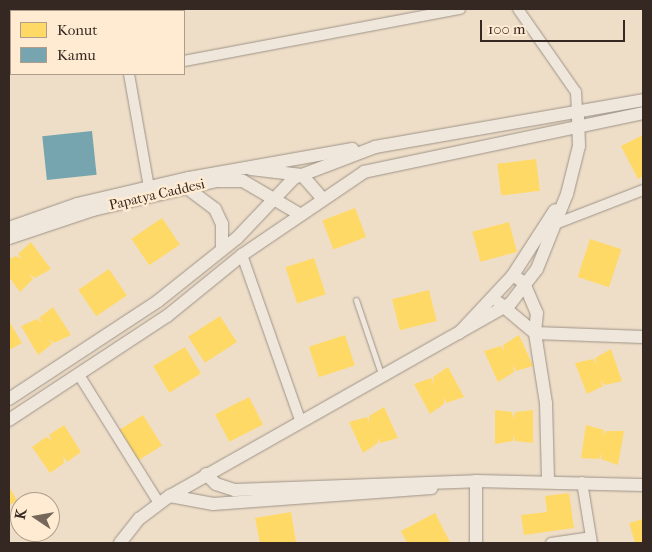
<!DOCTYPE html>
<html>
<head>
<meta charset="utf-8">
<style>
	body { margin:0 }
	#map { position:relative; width:652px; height:552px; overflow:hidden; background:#eedec8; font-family:"IM FELL French Canon",serif }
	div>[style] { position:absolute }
	.homes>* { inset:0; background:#ffd966; transform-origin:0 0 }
	.public>* { inset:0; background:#76a5af; transform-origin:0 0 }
	.roads { filter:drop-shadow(0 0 1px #9e9387) drop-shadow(0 0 1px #9e9387) }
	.service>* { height:5px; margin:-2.5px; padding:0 2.5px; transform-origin:2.5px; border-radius:2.5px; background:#f0e7dc }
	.minor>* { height:10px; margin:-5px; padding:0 5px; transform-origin:5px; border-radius:5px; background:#f0e7dc }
	.tertiary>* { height:12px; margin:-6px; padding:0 6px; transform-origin:6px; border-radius:6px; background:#f0e7dc }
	span { translate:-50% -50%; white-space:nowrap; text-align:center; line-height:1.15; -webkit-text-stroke:5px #feebd2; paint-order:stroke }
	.street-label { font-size:14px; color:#352721 }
	.frame { position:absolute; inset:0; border:10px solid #352721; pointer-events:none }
	.legend { position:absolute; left:10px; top:10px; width:175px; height:65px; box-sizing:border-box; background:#feebd2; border:1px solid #ae9d8b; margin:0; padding:6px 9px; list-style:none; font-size:15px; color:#352721 }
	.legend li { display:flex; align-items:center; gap:10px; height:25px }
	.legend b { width:25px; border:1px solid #ae9d8b }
	.north { position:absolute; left:10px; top:492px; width:50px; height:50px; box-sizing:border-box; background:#feebd2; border:1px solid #ae9d8b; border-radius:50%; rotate:282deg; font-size:14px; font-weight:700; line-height:20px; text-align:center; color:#352721 }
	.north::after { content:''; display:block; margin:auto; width:18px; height:22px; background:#76675b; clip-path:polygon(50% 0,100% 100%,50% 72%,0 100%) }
	.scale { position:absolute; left:480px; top:20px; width:145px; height:22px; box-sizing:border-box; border:2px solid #352721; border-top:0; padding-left:6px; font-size:15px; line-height:18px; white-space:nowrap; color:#352721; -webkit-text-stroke:4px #feebd2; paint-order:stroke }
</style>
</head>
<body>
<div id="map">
	<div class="homes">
		<div style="clip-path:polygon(643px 135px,643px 176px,638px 179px,621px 146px)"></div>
		<div style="left:536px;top:159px;width:32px;height:39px;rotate:83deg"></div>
		<div style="left:355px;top:208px;width:31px;height:35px;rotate:69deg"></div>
		<div style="left:162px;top:218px;width:32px;height:37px;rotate:56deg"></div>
		<div style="left:509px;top:222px;width:31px;height:38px;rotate:75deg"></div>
		<div style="left:590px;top:239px;width:33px;height:40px;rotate:18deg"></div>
		<div style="clip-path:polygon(31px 242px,51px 269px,35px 278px,29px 274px,33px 279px,20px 292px,9px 277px,9px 259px,16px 256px,22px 259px,18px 254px)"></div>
		<div style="left:314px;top:258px;width:38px;height:30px;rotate:72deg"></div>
		<div style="left:109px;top:269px;width:32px;height:37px;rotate:56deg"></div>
		<div style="left:429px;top:290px;width:32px;height:38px;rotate:76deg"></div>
		<div style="clip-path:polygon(53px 307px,71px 335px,54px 343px,49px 339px,52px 344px,38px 355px,21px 326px,37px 319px,42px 323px,39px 318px)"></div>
		<div style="left:220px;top:316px;width:31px;height:38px;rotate:57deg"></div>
		<div style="clip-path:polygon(9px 321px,22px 343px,11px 349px,9px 348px)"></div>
		<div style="left:345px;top:335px;width:32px;height:38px;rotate:72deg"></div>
		<div style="clip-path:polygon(519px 335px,533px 366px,516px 371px,513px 365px,514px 372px,498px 382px,484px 351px,501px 346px,504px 351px,503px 345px)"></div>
		<div style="left:185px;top:347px;width:31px;height:37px;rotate:59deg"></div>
		<div style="clip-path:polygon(611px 349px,622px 381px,605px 385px,600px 380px,603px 386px,587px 394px,575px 363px,593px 359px,597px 364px,595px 358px)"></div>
		<div style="clip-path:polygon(448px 367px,464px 397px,446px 403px,444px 397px,444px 404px,430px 414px,414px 384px,431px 378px,434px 384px,433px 377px)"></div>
		<div style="left:249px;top:397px;width:31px;height:38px;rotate:63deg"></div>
		<div style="clip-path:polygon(384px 407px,398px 438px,380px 443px,378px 437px,378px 443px,363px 453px,349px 422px,367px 417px,369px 423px,369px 416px)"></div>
		<div style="clip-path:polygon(495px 410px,512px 412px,513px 419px,515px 412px,533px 410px,533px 443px,515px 441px,513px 435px,513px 441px,495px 444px)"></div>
		<div style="left:143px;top:415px;width:36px;height:31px;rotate:58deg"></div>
		<div style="clip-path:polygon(64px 425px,81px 452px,67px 462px,63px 456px,64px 463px,50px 473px,32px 447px,46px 437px,52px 440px,49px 435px)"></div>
		<div style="clip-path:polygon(586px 425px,604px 430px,603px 436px,606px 431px,624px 431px,618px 465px,601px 459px,602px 453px,599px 459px,581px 458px)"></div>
		<div style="clip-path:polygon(9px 487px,17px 500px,9px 506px)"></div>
		<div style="clip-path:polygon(569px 493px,574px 528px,524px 535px,521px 515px,547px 512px,545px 496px)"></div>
		<div style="clip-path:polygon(291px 512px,296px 542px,260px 543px,255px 518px)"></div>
		<div style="clip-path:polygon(435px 513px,450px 542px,407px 543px,401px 531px)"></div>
		<div style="clip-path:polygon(643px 519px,643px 543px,635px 543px,629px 523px)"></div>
	</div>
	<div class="public">
		<div style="left:92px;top:131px;width:44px;height:50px;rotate:84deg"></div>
	</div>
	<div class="roads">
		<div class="service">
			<div style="left:356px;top:300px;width:78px;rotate:71.3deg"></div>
		</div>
		<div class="minor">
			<div style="left:121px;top:9px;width:2px;rotate:90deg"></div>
			<div style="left:518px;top:9px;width:101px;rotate:55.1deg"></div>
			<div style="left:576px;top:92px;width:18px;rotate:87deg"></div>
			<div style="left:9px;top:14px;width:5px;rotate:-90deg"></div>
			<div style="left:184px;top:61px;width:281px;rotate:-10.7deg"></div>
			<div style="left:129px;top:74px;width:115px;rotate:80deg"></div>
			<div style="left:555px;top:224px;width:94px;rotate:-21.1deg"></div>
			<div style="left:242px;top:255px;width:175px;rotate:70.6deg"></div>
			<div style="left:79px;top:375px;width:151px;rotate:58deg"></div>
			<div style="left:582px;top:482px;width:62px;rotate:80.7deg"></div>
			<div style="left:551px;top:543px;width:40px;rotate:-8.5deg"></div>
		</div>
		<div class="tertiary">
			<div style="left:251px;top:169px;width:51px;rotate:6.7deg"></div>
			<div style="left:302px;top:175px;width:30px;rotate:49deg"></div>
			<div style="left:187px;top:188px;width:35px;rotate:37deg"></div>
			<div style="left:215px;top:209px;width:17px;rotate:65deg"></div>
			<div style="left:222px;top:224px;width:25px;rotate:90deg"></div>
			<div style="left:9px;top:228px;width:72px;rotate:-19.4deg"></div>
			<div style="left:77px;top:204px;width:115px;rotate:-13.1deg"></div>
			<div style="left:189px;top:178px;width:166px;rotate:-10.1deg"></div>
			<div style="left:9px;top:238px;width:89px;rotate:-18.4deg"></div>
			<div style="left:93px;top:210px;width:127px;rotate:-13.2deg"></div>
			<div style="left:217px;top:181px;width:26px"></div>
			<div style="left:243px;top:181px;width:67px;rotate:30.4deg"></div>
			<div style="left:513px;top:275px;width:14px;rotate:36deg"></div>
			<div style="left:524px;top:283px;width:33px;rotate:67deg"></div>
			<div style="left:537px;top:313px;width:20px;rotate:96deg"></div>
			<div style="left:535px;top:333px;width:71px;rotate:81.1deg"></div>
			<div style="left:546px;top:403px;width:77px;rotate:88.5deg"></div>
			<div style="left:499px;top:303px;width:47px;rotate:39.8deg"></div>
			<div style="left:535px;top:333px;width:108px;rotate:2.1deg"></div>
			<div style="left:459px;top:333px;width:79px;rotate:-47deg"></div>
			<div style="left:513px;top:275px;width:77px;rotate:-57.1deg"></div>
			<div style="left:9px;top:399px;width:178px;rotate:-33.3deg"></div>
			<div style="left:158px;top:301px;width:101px;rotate:-38.6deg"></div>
			<div style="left:237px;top:238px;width:83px;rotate:-46.5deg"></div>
			<div style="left:294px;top:178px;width:87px;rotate:-20.9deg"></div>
			<div style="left:375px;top:147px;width:272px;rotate:-9.9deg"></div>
			<div style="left:9px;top:420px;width:189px;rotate:-33.4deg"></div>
			<div style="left:167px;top:316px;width:97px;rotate:-39.1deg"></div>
			<div style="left:242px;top:255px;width:148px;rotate:-34.2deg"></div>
			<div style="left:364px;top:172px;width:285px;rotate:-11.9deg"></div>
			<div style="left:206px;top:474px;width:14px;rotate:45deg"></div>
			<div style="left:216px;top:484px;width:20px;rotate:18deg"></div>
			<div style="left:235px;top:490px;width:241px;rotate:-2.1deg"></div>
			<div style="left:476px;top:481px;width:167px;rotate:1.4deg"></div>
			<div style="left:170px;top:496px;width:44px;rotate:10.5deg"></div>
			<div style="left:213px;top:504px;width:219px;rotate:-4.2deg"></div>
			<div style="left:120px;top:543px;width:31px;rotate:-52deg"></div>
			<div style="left:139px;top:519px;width:39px;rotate:-37deg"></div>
			<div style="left:170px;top:496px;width:390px;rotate:-29.5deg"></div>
			<div style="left:510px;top:304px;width:44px;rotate:-52.4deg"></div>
			<div style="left:537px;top:269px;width:81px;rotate:-68.2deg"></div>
			<div style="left:567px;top:194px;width:49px;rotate:-76deg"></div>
			<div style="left:579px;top:146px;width:31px;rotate:-92deg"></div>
			<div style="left:476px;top:543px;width:62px;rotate:-90deg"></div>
		</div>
	</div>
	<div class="street-label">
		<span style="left:157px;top:195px;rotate:-13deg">Papatya Caddesi</span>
	</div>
	<div class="frame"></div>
	<ul class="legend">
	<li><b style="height:14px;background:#ffd966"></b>Konut</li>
	<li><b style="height:14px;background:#76a5af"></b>Kamu</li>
	</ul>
	<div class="north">K</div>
	<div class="scale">100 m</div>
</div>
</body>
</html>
